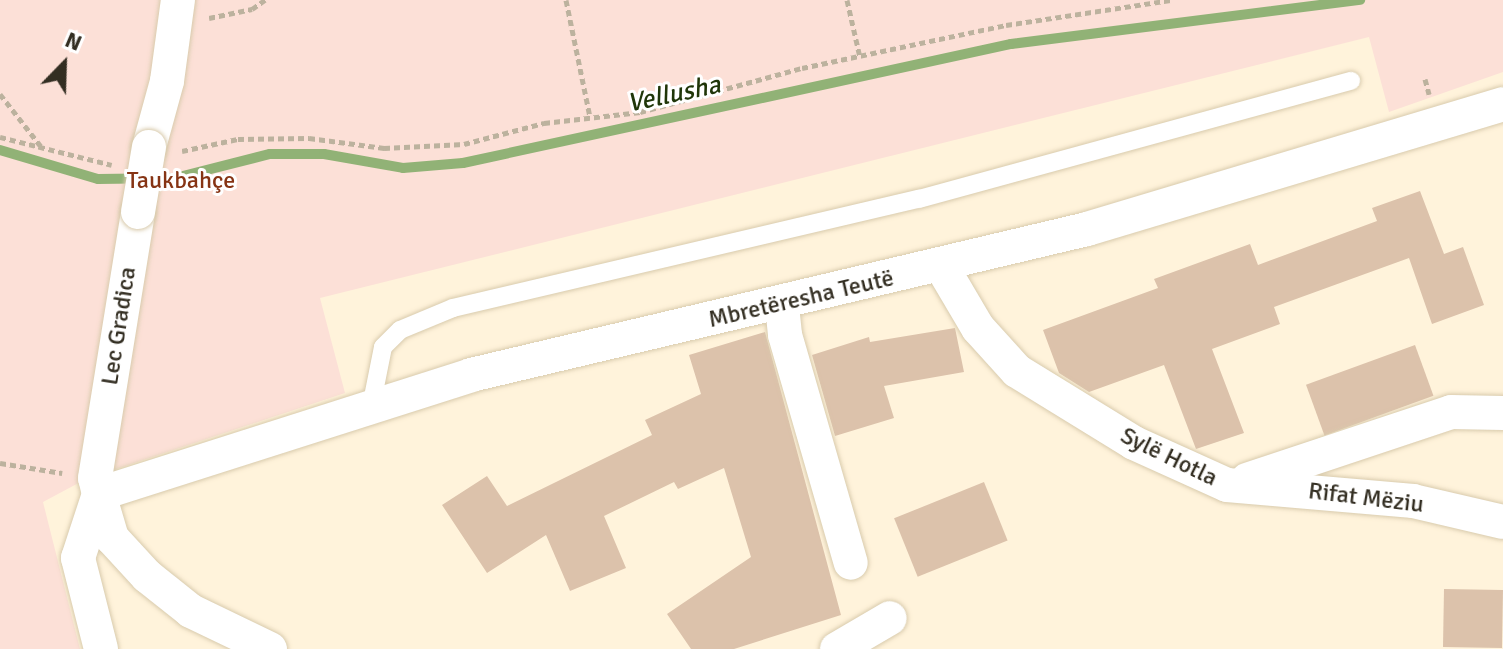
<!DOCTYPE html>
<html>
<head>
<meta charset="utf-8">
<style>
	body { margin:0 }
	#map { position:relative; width:1503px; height:649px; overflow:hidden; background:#fff3db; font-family:Signika,sans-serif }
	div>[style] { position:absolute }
	.green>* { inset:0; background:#fce0d7 }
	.stream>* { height:10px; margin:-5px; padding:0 5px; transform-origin:5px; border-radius:5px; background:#91b276 }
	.building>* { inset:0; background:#dcc2ab; transform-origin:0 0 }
	.path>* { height:5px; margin-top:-2.5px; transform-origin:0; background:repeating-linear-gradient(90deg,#bcb29e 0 6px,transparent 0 10px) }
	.roads { filter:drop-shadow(0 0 2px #d9cbad) drop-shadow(0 0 2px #d9cbad) }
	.service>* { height:18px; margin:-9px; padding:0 9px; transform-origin:9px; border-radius:9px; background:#fff }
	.minor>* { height:34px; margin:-17px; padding:0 17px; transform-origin:17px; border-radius:17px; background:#fff }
	.bridges { filter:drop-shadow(0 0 2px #d9cbad) drop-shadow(0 0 2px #d9cbad) }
	.minor-bridge>* { height:34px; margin:-17px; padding:0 17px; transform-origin:17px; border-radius:17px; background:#fff }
	span { translate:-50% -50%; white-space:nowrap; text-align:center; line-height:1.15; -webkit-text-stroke:6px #fff; paint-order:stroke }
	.park-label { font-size:24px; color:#863414 }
	.street-label { font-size:24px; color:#332e22 }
	.water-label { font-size:26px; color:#203609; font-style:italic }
	.north { position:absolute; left:24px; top:24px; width:80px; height:80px; -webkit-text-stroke:6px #fff; paint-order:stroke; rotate:23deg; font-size:22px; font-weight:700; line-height:32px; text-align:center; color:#332e22 }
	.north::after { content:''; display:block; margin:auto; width:28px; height:36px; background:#332e22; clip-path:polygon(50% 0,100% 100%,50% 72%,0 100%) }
</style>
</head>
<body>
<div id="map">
	<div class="green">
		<div style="clip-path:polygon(0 0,1503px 0,1503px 72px,1389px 112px,1369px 37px,320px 298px,345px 393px,86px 479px,43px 502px,80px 649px,0 649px)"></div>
	</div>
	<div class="stream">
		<div style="left:0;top:150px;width:102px;rotate:16.5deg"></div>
		<div style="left:98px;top:179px;width:77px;rotate:-0.7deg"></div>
		<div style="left:175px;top:178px;width:98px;rotate:-14.2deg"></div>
		<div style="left:270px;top:154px;width:54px"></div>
		<div style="left:324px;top:154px;width:80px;rotate:10deg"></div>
		<div style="left:403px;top:168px;width:60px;rotate:-4.8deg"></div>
		<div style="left:463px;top:163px;width:561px;rotate:-12.25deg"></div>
		<div style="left:1011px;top:44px;width:352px;rotate:-7.2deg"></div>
	</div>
	<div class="building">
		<div style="clip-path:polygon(1420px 191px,1444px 254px,1463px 247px,1484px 305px,1432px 324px,1409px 258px,1274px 307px,1280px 324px,1212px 349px,1244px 433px,1196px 449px,1164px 365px,1089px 392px,1059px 373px,1043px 330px,1158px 288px,1154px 279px,1250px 244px,1258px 265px,1377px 221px,1372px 208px)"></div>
		<div style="clip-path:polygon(955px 328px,964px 372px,884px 386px,894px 418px,835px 436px,812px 355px,869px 337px,870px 342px)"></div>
		<div style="clip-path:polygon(765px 332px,841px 615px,734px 649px,691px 649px,667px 614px,751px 557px,724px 468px,678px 489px,674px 482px,604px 516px,626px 568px,570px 591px,546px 535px,487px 573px,442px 505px,487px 476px,507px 506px,652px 435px,645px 420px,701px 394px,689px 355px)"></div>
		<div style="left:1415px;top:345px;width:54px;height:116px;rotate:70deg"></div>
		<div style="left:984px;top:482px;width:63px;height:97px;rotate:68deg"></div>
		<div style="left:1444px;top:589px;width:59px;height:58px;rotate:1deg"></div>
	</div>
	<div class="path">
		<div style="left:566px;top:0;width:119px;rotate:78.4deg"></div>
		<div style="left:847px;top:0;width:58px;rotate:77.2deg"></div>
		<div style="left:209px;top:18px;width:44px;rotate:-11.8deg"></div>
		<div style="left:252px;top:9px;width:16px;rotate:-35deg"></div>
		<div style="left:1425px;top:79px;width:16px;rotate:75deg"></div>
		<div style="left:0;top:94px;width:70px;rotate:52deg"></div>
		<div style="left:0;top:137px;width:115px;rotate:14deg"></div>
		<div style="left:182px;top:151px;width:57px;rotate:-12.1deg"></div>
		<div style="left:238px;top:139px;width:71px;rotate:-0.8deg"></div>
		<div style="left:309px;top:138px;width:76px;rotate:7.6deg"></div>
		<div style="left:384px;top:148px;width:80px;rotate:-2.9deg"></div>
		<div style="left:464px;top:144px;width:83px;rotate:-14.7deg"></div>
		<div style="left:544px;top:123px;width:97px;rotate:-6.5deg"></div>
		<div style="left:640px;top:112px;width:168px;rotate:-15.2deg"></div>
		<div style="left:802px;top:68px;width:208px;rotate:-11.9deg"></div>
		<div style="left:1006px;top:25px;width:168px;rotate:-8.6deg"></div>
		<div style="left:0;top:463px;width:63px;rotate:9.2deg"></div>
	</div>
	<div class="roads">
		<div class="service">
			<div style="left:371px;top:407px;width:61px;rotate:-78.7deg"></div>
			<div style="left:383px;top:347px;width:24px;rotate:-45deg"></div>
			<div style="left:400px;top:330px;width:57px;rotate:-22.5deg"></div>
			<div style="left:453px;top:308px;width:479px;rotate:-13.2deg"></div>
			<div style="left:919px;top:199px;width:448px;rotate:-15.3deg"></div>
		</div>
		<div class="minor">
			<div style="left:149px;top:147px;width:68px;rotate:-74.7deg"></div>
			<div style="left:167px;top:81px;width:82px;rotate:-82.3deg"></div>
			<div style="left:942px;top:267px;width:71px;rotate:59.5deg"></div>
			<div style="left:978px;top:328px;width:58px;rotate:47.8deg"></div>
			<div style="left:1017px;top:371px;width:137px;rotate:31.6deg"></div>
			<div style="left:1134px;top:443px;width:102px;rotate:24.3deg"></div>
			<div style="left:1227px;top:485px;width:187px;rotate:4.9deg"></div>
			<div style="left:1413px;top:501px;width:92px;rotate:13.1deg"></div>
			<div style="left:782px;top:306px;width:29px;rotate:84deg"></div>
			<div style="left:785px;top:335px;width:237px;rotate:73.9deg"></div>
			<div style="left:1247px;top:480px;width:215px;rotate:-18.4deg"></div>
			<div style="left:1451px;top:412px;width:52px;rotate:1.1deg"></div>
			<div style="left:101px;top:649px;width:94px;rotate:-104.2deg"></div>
			<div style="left:78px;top:558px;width:67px;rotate:-71.8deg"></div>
			<div style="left:99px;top:494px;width:16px;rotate:-104deg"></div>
			<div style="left:95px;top:478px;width:269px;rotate:-80.8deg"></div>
			<div style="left:270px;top:649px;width:88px;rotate:-154.3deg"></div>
			<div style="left:191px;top:611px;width:56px;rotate:-141.5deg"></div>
			<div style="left:147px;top:576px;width:52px;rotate:-132.6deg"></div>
			<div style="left:112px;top:538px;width:46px;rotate:-106.5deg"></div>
			<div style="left:99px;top:494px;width:391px;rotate:-17.7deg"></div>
			<div style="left:471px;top:375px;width:633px;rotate:-13.33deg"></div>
			<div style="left:1087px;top:229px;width:434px;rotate:-16.7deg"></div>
			<div style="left:837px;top:649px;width:61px;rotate:-30.3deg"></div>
		</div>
	</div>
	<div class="bridges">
		<div class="minor-bridge">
			<div style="left:138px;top:212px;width:66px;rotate:-80.4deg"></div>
		</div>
	</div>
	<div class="park-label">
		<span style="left:181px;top:181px">Taukbahçe</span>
	</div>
	<div class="street-label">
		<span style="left:801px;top:299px;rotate:-13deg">Mbretëresha Teutë</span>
		<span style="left:119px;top:326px;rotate:-81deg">Lec Gradica</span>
		<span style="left:1169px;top:457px;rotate:26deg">Sylë Hotla</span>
		<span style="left:1366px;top:498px;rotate:7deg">Rifat Mëziu</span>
	</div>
	<div class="water-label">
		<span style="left:674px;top:95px;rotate:-12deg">Vellusha</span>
	</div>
	<div class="north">N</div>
</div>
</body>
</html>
